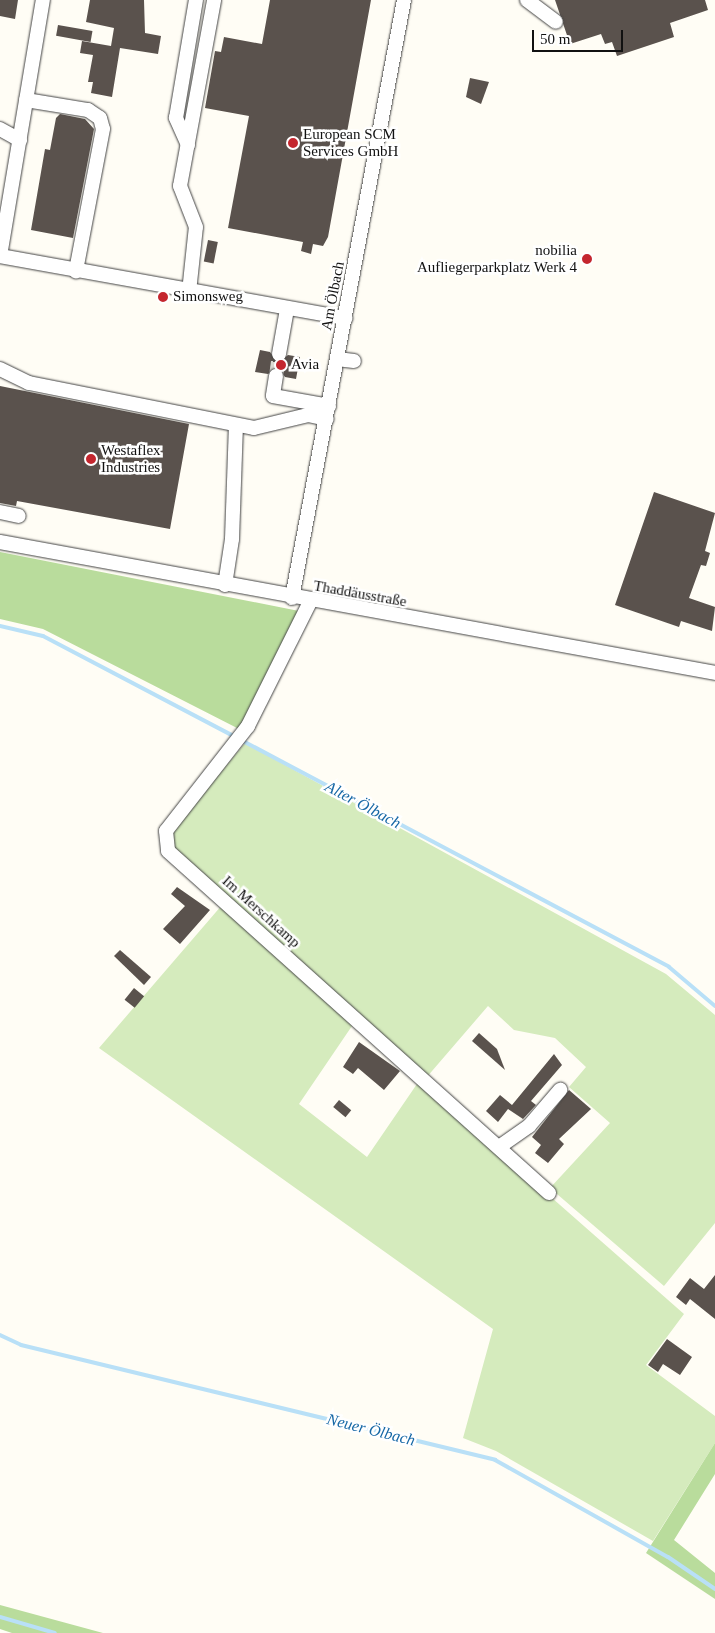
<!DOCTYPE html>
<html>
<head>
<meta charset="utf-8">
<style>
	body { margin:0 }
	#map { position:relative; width:715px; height:1633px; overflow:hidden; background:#fffdf5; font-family:"Times New Roman",serif }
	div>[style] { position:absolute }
	.green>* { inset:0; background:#d5ebbd }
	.forest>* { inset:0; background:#b9dc9c }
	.stream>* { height:4px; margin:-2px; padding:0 2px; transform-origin:2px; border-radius:2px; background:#b9e0f7 }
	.building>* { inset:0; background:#5a524d; transform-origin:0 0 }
	.minor-tunnel>* { height:14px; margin-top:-7px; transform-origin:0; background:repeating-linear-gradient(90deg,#dbdad3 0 14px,transparent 0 21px) }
	.roads { filter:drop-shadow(0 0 1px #444) drop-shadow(0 0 1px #444) }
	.minor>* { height:14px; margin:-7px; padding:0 7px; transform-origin:7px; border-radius:7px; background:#fff }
	.dots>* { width:14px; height:14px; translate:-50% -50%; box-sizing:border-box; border:2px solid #fff; border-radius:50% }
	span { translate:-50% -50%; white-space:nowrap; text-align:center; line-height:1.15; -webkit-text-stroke:5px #fff; paint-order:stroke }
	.poi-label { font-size:15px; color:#111 }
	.left { translate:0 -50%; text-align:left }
	.right { translate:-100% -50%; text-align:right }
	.street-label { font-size:15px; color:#111 }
	.water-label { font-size:16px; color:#1768a6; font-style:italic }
	.scale { position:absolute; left:532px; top:30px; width:91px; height:22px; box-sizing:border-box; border:2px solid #111; border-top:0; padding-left:6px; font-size:15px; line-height:18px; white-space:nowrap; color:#111; -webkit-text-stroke:4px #fff; paint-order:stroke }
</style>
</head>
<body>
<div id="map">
	<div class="green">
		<div style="clip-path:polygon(245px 743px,666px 974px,715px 1015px,715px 1223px,664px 1286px,550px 1188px,610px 1123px,569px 1087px,586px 1067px,555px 1038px,514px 1030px,488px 1006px,426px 1078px,173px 849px,170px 833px)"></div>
		<div style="clip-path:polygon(222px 905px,354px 1023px,299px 1104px,367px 1157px,419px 1081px,684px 1314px,646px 1365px,715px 1416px,715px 1443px,653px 1541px,496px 1451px,463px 1438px,493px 1329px,99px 1048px)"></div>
	</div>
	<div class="forest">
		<div style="clip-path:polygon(0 552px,299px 611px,239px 729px,43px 629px,0 619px)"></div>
		<div style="clip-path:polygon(715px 1443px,715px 1474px,674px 1540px,715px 1573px,715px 1599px,646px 1553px)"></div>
		<div style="clip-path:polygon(0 1605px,103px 1633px,12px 1633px,0 1629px)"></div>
	</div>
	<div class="stream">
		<div style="left:0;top:626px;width:44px;rotate:13.1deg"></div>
		<div style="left:43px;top:636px;width:217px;rotate:27.7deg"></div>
		<div style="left:241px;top:740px;width:484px;rotate:27.9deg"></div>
		<div style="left:669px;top:967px;width:60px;rotate:40.3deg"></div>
		<div style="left:0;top:1335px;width:23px;rotate:25deg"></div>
		<div style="left:21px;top:1345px;width:488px;rotate:13.6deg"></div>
		<div style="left:495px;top:1460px;width:198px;rotate:29.3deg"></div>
		<div style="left:668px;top:1557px;width:57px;rotate:34.2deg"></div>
		<div style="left:0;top:1617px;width:57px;rotate:16.2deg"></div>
	</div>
	<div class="building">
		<div style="clip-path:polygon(0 0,18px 0,15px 19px,0 16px)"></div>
		<div style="clip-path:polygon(90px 0,144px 0,145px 33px,161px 36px,158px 54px,120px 48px,112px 97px,91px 93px,93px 82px,88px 82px,93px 55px,80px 53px,82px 41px,111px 46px,114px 28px,86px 22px)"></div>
		<div style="clip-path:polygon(270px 0,371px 0,328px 237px,323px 246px,313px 244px,311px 254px,301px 251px,303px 242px,228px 228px,249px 116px,205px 108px,215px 51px,221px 52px,224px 37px,262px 44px)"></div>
		<div style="clip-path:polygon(555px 0,705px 0,708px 10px,670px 23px,674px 37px,617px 56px,612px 42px,605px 44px,601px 34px,570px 44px)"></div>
		<div style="left:58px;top:25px;width:35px;height:11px;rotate:10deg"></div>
		<div style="clip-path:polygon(470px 78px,489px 82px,481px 104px,466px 97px)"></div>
		<div style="clip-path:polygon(60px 114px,85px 119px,94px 129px,73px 238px,31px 230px,45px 149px,50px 150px,56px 118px)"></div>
		<div style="left:208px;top:240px;width:10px;height:22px;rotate:11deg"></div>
		<div style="clip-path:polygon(260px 350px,270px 352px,278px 363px,288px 355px,300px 357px,296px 379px,285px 377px,278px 367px,268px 374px,255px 372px)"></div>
		<div style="clip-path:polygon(0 386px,189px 424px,170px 529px,17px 501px,16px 506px,0 503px)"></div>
		<div style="clip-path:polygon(654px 492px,715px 513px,705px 551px,710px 553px,706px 566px,701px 565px,689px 598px,715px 607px,712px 631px,681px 621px,679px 627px,615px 605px)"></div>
		<div style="clip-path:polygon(177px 887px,210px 910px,180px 944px,163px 929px,185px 906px,171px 894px)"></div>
		<div style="clip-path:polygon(120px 950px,151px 977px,144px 985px,114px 956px)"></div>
		<div style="left:134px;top:988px;width:13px;height:15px;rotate:39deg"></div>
		<div style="clip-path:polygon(479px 1033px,497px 1049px,505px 1070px,472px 1041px)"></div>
		<div style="clip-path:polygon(359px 1042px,400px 1071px,384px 1090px,358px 1068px,353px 1074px,343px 1067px)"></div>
		<div style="clip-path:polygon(554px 1054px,562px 1065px,531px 1101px,536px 1105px,523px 1119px,508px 1109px,498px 1122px,486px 1111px,500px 1095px,512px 1105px)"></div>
		<div style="clip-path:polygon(569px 1090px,591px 1109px,559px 1139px,564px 1144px,548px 1163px,535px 1153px,541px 1145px,532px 1137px)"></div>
		<div style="left:339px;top:1100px;width:16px;height:9px;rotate:40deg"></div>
		<div style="clip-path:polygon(715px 1275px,715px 1319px,690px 1299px,686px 1305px,676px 1297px,690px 1278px,704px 1289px)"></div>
		<div style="clip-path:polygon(667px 1339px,692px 1357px,680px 1375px,663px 1364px,658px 1372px,648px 1365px)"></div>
	</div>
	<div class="minor-tunnel">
		<div style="left:276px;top:376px;width:22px;rotate:-82deg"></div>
	</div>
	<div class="roads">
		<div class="minor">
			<div style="left:527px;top:0;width:36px;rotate:37deg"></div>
			<div style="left:26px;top:100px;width:63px;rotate:9.2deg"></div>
			<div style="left:88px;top:110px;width:14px;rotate:34deg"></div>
			<div style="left:100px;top:118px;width:11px;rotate:75deg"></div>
			<div style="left:103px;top:129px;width:145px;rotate:100.8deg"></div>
			<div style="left:0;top:129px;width:23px;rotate:29deg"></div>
			<div style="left:188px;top:145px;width:30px;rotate:-114deg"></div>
			<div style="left:176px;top:118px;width:120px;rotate:-80.4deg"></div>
			<div style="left:0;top:256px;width:351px;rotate:10.2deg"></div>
			<div style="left:0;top:256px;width:260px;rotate:-80.5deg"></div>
			<div style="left:189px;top:292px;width:65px;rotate:-83.9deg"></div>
			<div style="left:196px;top:227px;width:44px;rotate:-111.3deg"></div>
			<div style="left:180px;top:186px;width:189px;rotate:-79.6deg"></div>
			<div style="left:279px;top:354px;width:46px;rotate:-79.9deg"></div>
			<div style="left:337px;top:359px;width:17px;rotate:7deg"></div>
			<div style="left:0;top:369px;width:32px;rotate:26deg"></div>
			<div style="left:29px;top:383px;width:229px;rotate:11.3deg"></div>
			<div style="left:254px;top:428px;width:56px;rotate:-13.5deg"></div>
			<div style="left:308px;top:415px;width:19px;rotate:12deg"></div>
			<div style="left:276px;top:376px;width:20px;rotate:99deg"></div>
			<div style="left:273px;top:396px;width:57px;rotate:10.1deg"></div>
			<div style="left:0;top:512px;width:19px;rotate:12deg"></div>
			<div style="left:0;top:542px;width:727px;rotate:10.38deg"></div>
			<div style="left:225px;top:585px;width:47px;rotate:-81.3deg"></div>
			<div style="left:232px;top:539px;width:114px;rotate:-88deg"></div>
			<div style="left:292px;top:598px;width:608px;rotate:-79.39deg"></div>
			<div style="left:310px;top:602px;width:139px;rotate:116.6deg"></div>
			<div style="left:248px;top:726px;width:133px;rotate:128deg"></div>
			<div style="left:166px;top:831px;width:20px;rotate:84deg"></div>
			<div style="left:168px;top:851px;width:512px;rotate:41.91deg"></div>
			<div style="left:499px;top:1147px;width:37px;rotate:-35deg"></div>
			<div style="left:529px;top:1126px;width:48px;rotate:-49.3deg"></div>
		</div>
	</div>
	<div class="dots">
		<div style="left:293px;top:143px;background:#c4262e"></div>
		<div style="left:587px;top:259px;background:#c4262e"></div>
		<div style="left:163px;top:297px;background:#c4262e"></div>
		<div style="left:281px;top:365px;background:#c4262e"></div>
		<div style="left:91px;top:459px;background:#c4262e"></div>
	</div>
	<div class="poi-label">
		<span class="left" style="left:303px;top:143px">European SCM<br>Services GmbH</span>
		<span class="right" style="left:577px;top:259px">nobilia<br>Aufliegerparkplatz Werk 4</span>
		<span class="left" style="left:173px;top:297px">Simonsweg</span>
		<span class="left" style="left:291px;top:365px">Avia</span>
		<span class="left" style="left:101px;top:459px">Westaflex<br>Industries</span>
	</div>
	<div class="street-label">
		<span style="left:333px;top:296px;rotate:-79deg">Am Ölbach</span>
		<span style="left:360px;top:594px;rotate:10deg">Thaddäusstraße</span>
		<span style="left:261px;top:912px;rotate:42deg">Im Merschkamp</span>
	</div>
	<div class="water-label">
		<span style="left:363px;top:805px;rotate:28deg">Alter Ölbach</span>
		<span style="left:371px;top:1430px;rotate:14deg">Neuer Ölbach</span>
	</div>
	<div class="scale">50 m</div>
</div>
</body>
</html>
